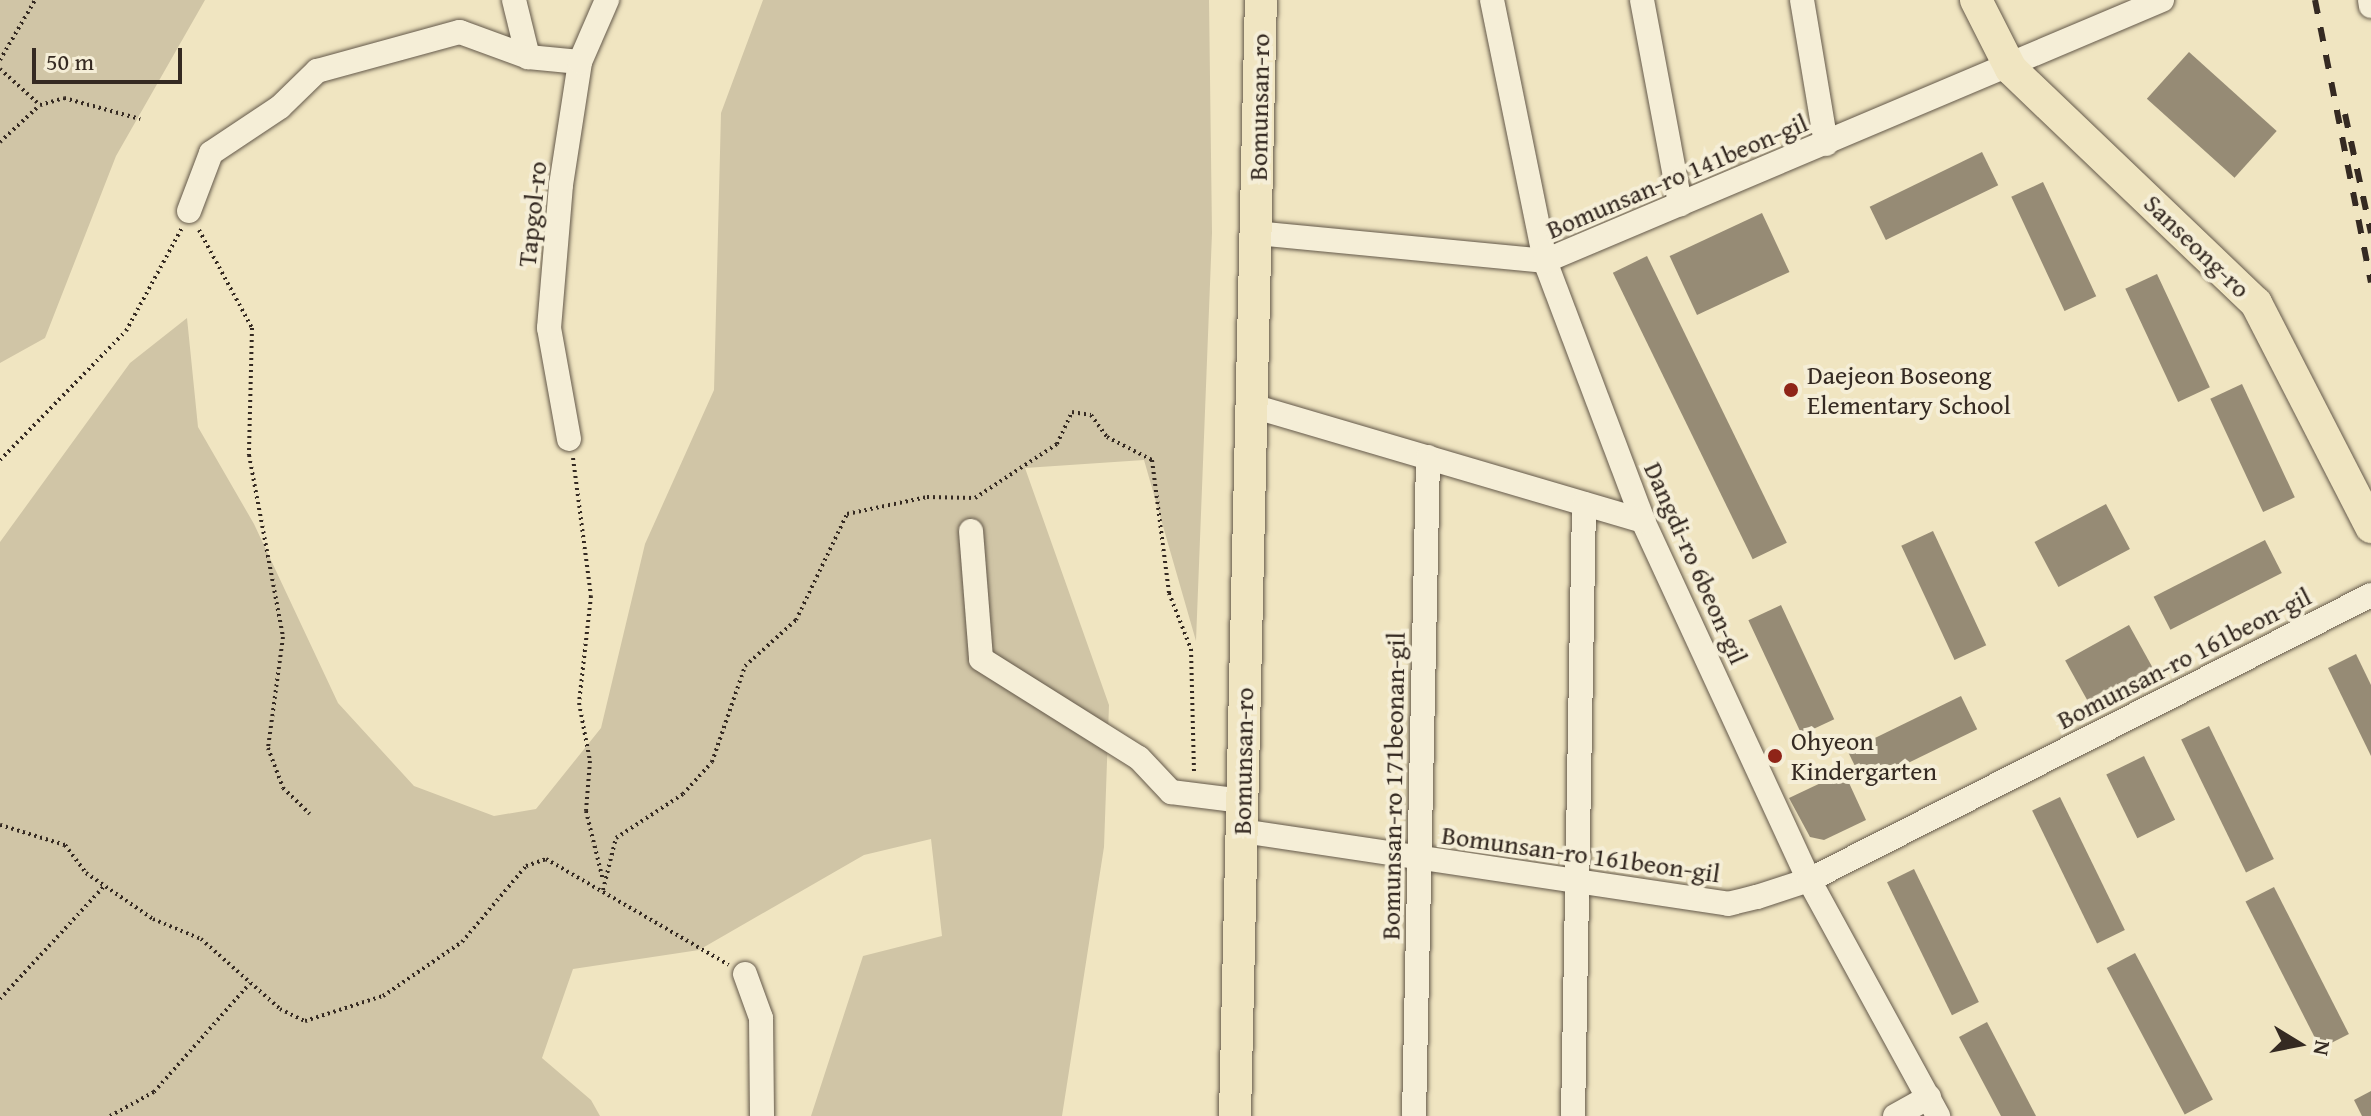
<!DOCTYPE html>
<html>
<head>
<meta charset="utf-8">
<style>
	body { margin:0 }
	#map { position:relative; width:2371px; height:1116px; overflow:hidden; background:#f0e5c1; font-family:"Gentium Book Plus",serif }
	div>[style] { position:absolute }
	.green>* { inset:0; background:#d0c5a6 }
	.building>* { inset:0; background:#968b75; transform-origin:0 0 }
	.path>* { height:4px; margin-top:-2px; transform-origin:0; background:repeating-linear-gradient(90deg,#352a22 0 2px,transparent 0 6px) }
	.roads { filter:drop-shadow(0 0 2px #64594a) drop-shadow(0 0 2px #64594a) }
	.minor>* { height:24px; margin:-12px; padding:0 12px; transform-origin:12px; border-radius:12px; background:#f5eed7 }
	.major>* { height:32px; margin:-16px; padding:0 16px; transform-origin:16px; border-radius:16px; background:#f0e5c1 }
	.rail>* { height:6px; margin-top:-3px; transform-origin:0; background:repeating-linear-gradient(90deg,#352a22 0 14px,transparent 0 28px) }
	.dots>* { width:22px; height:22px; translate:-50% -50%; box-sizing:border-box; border:4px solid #f5eed7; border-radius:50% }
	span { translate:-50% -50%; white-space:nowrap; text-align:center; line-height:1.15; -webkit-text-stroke:8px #f5eed7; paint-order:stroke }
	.street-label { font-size:26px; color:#352a22 }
	.poi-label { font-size:26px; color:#352a22 }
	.left { translate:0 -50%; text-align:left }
	.north { position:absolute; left:2259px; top:1004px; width:80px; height:80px; -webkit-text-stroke:6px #f5eed7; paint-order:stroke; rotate:100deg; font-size:22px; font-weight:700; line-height:32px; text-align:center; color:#352a22 }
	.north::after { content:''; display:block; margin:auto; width:28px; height:36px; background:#352a22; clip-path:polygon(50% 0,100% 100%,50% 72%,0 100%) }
	.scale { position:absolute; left:32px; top:48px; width:150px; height:36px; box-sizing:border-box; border:4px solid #352a22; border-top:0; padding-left:10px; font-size:24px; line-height:28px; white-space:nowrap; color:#352a22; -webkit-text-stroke:6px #f5eed7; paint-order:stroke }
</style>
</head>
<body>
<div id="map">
	<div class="green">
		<div style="clip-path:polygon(0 0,205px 0,116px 156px,45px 338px,0 363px)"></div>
		<div style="clip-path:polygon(763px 0,1209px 0,1212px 233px,1196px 641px,1144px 460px,1025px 468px,1109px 705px,1104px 847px,1062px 1116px,811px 1116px,863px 956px,942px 936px,931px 839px,864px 855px,699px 950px,573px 969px,542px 1058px,591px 1100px,600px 1116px,0 1116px,0 542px,130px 363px,187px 318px,198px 427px,254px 524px,338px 703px,414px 786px,494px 816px,536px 809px,601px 728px,645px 544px,714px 390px,721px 113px)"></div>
	</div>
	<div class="building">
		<div style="left:2189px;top:52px;width:118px;height:63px;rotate:42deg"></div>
		<div style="left:1982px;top:152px;width:37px;height:125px;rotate:64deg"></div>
		<div style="left:2043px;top:182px;width:126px;height:35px;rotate:65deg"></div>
		<div style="left:1762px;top:213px;width:65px;height:102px;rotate:65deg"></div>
		<div style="left:1647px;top:256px;width:319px;height:38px;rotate:64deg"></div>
		<div style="left:2157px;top:274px;width:125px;height:35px;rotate:65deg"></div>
		<div style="left:2242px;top:384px;width:125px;height:35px;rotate:65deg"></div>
		<div style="left:2106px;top:504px;width:51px;height:81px;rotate:62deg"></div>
		<div style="left:1933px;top:531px;width:126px;height:35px;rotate:65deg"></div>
		<div style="left:2265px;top:540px;width:37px;height:125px;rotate:63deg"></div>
		<div style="left:1781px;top:605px;width:126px;height:36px;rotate:65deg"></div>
		<div style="left:2129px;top:625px;width:50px;height:73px;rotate:61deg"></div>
		<div style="clip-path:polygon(2356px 654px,2371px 685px,2371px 756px,2328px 668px)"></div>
		<div style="left:1961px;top:696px;width:37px;height:126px;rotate:64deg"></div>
		<div style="left:2209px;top:726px;width:148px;height:31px;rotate:64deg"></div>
		<div style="left:2144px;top:756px;width:71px;height:42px;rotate:64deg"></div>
		<div style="clip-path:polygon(1844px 772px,1866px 820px,1824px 840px,1810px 837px,1789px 798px)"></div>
		<div style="left:2060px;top:797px;width:148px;height:31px;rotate:64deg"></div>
		<div style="left:1914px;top:869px;width:148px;height:30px;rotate:64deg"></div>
		<div style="left:2274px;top:887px;width:165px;height:32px;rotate:63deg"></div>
		<div style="left:2135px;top:953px;width:166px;height:32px;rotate:62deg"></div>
		<div style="clip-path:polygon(1987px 1022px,2036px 1116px,2001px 1116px,1959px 1037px)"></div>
		<div style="clip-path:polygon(2371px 1091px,2371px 1116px,2362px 1116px,2354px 1100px)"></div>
	</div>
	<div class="path">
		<div style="left:0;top:60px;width:69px;rotate:-59.7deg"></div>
		<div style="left:0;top:69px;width:54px;rotate:42deg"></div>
		<div style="left:0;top:142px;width:54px;rotate:-42.8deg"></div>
		<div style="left:40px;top:105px;width:25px;rotate:-16deg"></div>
		<div style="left:64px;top:98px;width:79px;rotate:15.4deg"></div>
		<div style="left:199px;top:230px;width:111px;rotate:61.6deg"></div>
		<div style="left:252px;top:328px;width:127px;rotate:91.4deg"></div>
		<div style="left:249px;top:455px;width:185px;rotate:79.4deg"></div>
		<div style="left:283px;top:637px;width:112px;rotate:97.7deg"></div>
		<div style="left:268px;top:748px;width:43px;rotate:69.4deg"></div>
		<div style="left:283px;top:788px;width:37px;rotate:44deg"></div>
		<div style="left:573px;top:458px;width:139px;rotate:82.6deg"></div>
		<div style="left:591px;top:596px;width:108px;rotate:96.4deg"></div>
		<div style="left:579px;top:703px;width:59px;rotate:79.3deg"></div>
		<div style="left:590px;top:761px;width:50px;rotate:94.6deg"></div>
		<div style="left:586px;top:811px;width:71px;rotate:76.2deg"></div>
		<div style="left:0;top:460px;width:180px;rotate:-45.7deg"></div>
		<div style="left:126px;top:331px;width:117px;rotate:-61.5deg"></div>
		<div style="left:0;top:825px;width:68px;rotate:17.1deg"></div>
		<div style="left:65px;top:845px;width:35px;rotate:53deg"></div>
		<div style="left:86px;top:873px;width:81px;rotate:34.5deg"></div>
		<div style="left:153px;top:919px;width:52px;rotate:22.6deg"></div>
		<div style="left:201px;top:939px;width:106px;rotate:41.5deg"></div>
		<div style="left:280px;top:1009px;width:28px;rotate:26deg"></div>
		<div style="left:305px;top:1021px;width:82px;rotate:-17.8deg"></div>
		<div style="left:383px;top:996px;width:96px;rotate:-34.4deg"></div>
		<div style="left:462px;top:942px;width:99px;rotate:-49.9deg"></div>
		<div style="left:526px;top:866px;width:21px;rotate:-19deg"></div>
		<div style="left:546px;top:859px;width:211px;rotate:30.1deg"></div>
		<div style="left:603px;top:890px;width:54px;rotate:-76deg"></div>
		<div style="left:616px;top:838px;width:80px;rotate:-33.3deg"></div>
		<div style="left:683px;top:794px;width:43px;rotate:-47.8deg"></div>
		<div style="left:712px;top:762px;width:102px;rotate:-71deg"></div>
		<div style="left:745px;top:666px;width:69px;rotate:-42deg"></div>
		<div style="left:796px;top:620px;width:118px;rotate:-64.3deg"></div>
		<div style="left:847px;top:514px;width:82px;rotate:-12deg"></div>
		<div style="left:927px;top:497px;width:48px;rotate:1.2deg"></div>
		<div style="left:975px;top:498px;width:98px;rotate:-33.4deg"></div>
		<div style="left:1057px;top:444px;width:35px;rotate:-65deg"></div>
		<div style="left:1072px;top:412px;width:19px;rotate:9deg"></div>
		<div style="left:1091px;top:415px;width:27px;rotate:54deg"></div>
		<div style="left:1107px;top:437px;width:51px;rotate:27.1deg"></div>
		<div style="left:1152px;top:460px;width:134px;rotate:82.7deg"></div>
		<div style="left:1169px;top:593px;width:60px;rotate:68.6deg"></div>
		<div style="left:1191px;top:649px;width:124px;rotate:88.6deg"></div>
		<div style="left:0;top:999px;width:156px;rotate:-47.3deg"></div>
		<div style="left:110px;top:1116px;width:50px;rotate:-28.6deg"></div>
		<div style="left:154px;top:1092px;width:145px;rotate:-48.6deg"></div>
	</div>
	<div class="roads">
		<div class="minor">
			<div style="left:514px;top:0;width:59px;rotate:76.2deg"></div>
			<div style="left:1492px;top:0;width:266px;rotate:78.5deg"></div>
			<div style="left:1545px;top:261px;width:278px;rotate:69.3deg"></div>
			<div style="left:1643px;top:521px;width:396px;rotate:65.2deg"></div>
			<div style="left:1809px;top:880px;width:269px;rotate:61.3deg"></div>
			<div style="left:1642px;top:0;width:208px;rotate:79.4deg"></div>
			<div style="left:1802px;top:0;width:146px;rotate:80.5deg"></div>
			<div style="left:2370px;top:0;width:6px;rotate:81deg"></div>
			<div style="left:189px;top:211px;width:62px;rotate:-69.2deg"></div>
			<div style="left:211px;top:153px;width:83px;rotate:-33.7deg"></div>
			<div style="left:280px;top:107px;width:52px;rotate:-44.2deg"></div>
			<div style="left:317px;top:71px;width:148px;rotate:-15.3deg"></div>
			<div style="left:460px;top:32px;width:72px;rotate:20.2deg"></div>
			<div style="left:528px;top:57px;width:52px;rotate:5.5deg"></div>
			<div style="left:1256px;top:233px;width:290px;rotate:5.5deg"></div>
			<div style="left:1545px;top:261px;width:670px;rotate:-22.93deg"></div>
			<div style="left:1252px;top:406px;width:408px;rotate:16.4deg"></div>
			<div style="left:569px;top:439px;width:113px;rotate:-100.2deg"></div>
			<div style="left:549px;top:328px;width:144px;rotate:-85.2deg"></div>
			<div style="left:561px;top:185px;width:124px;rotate:-81.2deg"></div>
			<div style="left:580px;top:62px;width:68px;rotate:-66.5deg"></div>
			<div style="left:971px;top:531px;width:128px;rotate:85.5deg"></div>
			<div style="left:981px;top:659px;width:186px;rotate:32.1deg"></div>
			<div style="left:1139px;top:758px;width:47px;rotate:46.7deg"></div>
			<div style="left:1171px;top:792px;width:72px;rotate:7.2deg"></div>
			<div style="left:1242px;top:831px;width:491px;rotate:8.5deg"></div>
			<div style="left:1728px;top:904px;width:30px;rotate:-14deg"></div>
			<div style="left:1757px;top:897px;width:55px;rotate:-18.1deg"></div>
			<div style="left:1809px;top:880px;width:630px;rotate:-26.89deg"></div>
			<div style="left:745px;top:974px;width:47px;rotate:70deg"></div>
			<div style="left:761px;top:1018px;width:98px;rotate:89.4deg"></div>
			<div style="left:1414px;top:1116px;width:659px;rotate:-88.78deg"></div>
			<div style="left:1573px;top:1116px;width:612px;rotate:-88.97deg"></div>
			<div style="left:1895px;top:1116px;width:39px;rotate:-29deg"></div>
		</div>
		<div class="major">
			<div style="left:1976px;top:0;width:77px;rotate:63.1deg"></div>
			<div style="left:2011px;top:69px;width:339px;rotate:43.7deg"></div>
			<div style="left:2256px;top:303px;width:252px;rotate:62.8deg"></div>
			<div style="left:1235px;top:1116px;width:1116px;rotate:-88.67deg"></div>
		</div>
	</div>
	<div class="rail">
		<div style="left:2315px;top:0;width:288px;rotate:78.8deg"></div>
		<div style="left:2345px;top:114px;width:122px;rotate:77.7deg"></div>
	</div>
	<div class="dots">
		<div style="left:1791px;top:390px;background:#8f2418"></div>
		<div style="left:1775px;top:756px;background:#8f2418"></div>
	</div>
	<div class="street-label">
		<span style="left:1259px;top:107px;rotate:-89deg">Bomunsan-ro</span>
		<span style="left:1677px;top:176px;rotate:-23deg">Bomunsan-ro 141beon-gil</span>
		<span style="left:532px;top:214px;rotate:-84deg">Tapgol-ro</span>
		<span style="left:2197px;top:246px;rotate:44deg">Sanseong-ro</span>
		<span style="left:1696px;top:563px;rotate:66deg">Dangdi-ro 6beon-gil</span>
		<span style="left:2184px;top:658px;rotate:-27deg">Bomunsan-ro 161beon-gil</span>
		<span style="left:1243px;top:761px;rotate:-89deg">Bomunsan-ro</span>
		<span style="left:1393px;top:786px;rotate:-89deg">Bomunsan-ro 171beonan-gil</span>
		<span style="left:1581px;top:854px;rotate:8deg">Bomunsan-ro 161beon-gil</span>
	</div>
	<div class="poi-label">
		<span class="left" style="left:1807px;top:390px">Daejeon Boseong<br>Elementary School</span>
		<span class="left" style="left:1791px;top:756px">Ohyeon<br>Kindergarten</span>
	</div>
	<div class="north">N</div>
	<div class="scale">50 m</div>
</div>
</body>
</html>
